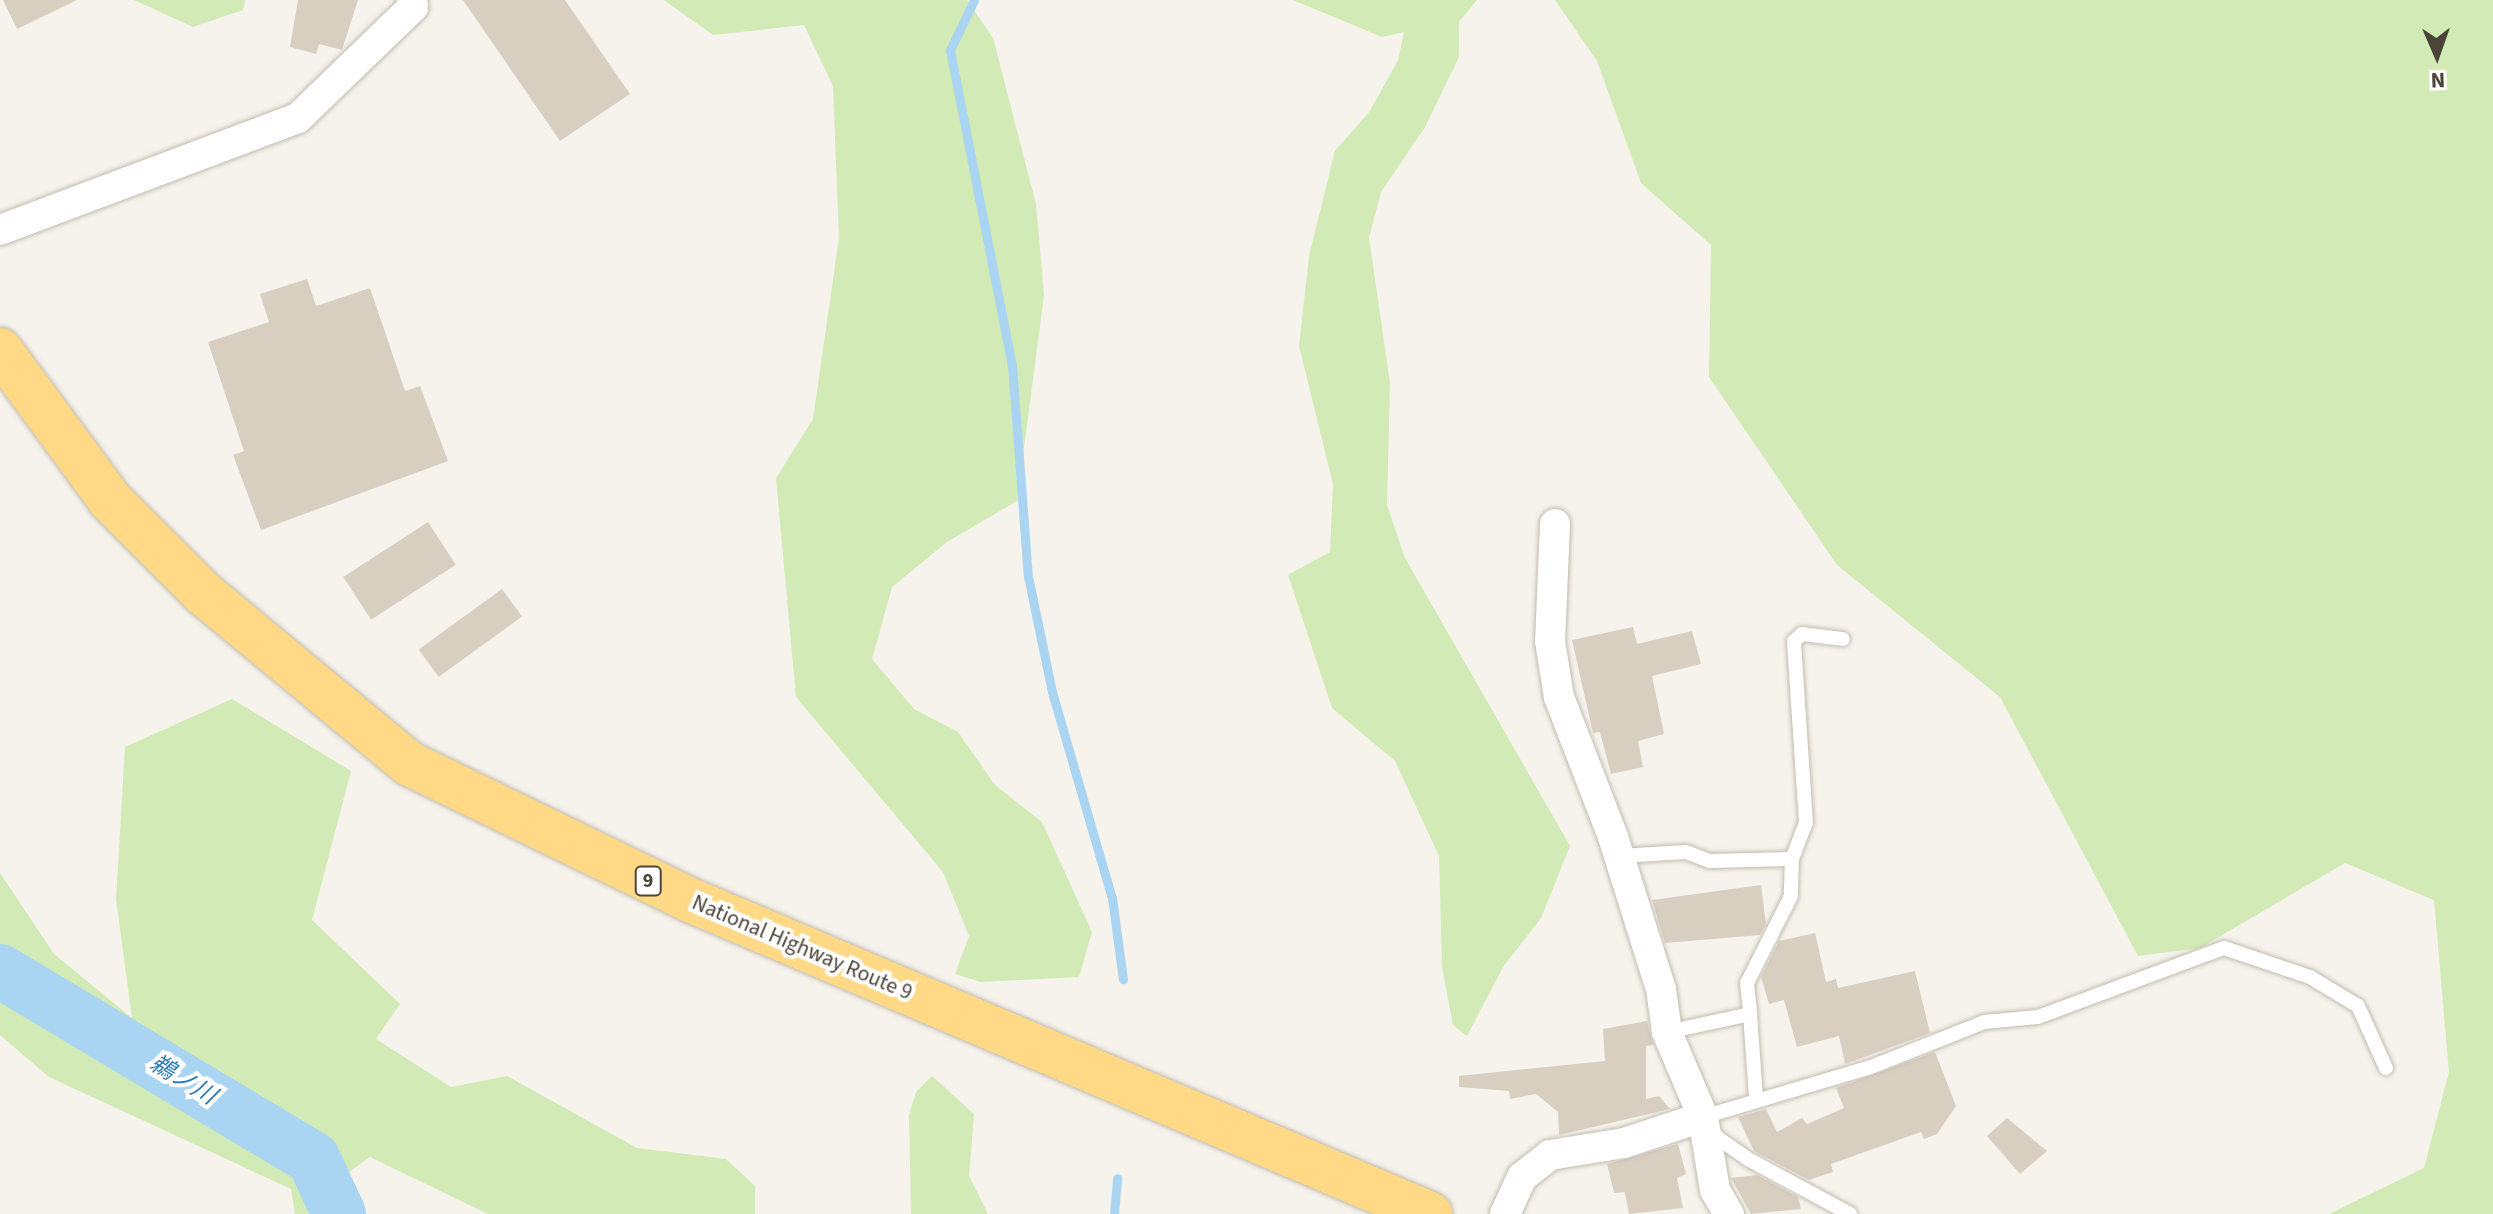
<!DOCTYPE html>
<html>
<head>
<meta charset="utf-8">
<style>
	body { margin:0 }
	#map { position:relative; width:2493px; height:1214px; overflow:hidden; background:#f6f3ec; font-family:"Source Sans 3","Noto Sans JP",sans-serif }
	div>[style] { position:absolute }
	.green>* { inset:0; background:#d2eab5 }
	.stream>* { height:9px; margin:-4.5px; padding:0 4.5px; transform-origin:4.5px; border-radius:4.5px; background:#a9d4f2 }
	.river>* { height:54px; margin:-27px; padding:0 27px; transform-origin:27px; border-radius:27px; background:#a9d4f2 }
	.building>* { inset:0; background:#d8cfc1; transform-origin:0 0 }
	.roads { filter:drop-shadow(0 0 2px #c2bbae) drop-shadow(0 0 2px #c2bbae) }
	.service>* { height:14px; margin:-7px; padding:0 7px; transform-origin:7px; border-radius:7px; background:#fff }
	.minor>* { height:30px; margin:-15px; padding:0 15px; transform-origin:15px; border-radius:15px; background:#fff }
	.trunk>* { height:44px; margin:-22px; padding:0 22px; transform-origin:22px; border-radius:22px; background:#ffd985 }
	span { translate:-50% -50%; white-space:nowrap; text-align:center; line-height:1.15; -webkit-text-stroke:8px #fff; paint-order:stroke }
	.shield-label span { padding:2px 6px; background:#fff; border:2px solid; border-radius:6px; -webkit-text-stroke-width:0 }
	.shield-label { font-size:20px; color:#4b4439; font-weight:700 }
	.street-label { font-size:22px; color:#4b4439 }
	.water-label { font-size:24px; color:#2e7ab2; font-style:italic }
	.north { position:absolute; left:2397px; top:16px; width:80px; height:80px; -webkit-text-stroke:6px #fff; paint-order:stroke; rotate:178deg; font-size:22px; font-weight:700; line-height:32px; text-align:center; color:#4b4439 }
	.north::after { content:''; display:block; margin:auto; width:28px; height:36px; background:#4b4439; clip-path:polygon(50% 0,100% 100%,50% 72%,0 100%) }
</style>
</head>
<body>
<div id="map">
	<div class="green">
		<div style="clip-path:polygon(134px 0,245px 0,243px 10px,193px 27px)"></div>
		<div style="clip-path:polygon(664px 0,967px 0,993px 38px,1036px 204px,1044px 295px,1017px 501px,947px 542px,892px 587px,872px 659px,914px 709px,958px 732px,995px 785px,1042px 822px,1092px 932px,1079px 977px,981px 982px,955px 974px,969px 936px,943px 872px,796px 697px,776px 478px,813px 419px,839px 238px,833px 86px,804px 25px,713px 35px)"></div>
		<div style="clip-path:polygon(1293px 0,1477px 0,1459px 22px,1459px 57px,1425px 127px,1381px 192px,1369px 238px,1390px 383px,1387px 505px,1405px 558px,1570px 846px,1541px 918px,1503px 967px,1467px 1036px,1453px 1025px,1442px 967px,1439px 856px,1395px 761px,1332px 708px,1288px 575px,1330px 552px,1333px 484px,1299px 346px,1309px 256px,1335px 151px,1370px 111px,1398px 60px,1404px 32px,1382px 37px)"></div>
		<div style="clip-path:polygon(1555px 0,2493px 0,2493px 1214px,2329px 1214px,2424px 1168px,2449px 1072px,2434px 900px,2345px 863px,2200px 948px,2138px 956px,2000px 697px,1837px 565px,1709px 377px,1711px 245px,1641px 183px,1597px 61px)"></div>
		<div style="clip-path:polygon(232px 699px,351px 771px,312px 920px,400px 1004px,376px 1039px,451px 1087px,507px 1076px,637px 1148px,726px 1159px,755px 1186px,755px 1214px,488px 1214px,370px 1157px,315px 1196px,318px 1214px,295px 1214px,291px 1189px,49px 1077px,0 1035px,0 873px,54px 954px,132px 1018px,116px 899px,125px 747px)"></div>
		<div style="clip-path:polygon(932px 1076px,974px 1114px,969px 1176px,988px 1214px,911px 1214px,909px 1115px,916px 1092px)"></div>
	</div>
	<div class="stream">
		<div style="left:974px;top:0;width:55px;rotate:115.6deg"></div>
		<div style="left:950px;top:50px;width:321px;rotate:78.9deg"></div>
		<div style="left:1012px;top:365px;width:212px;rotate:85.7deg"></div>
		<div style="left:1028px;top:576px;width:118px;rotate:78.3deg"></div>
		<div style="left:1052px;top:692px;width:215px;rotate:73.8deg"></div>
		<div style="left:1112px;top:898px;width:82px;rotate:82.3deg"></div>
		<div style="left:1114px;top:1214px;width:36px;rotate:-85deg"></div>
	</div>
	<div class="river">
		<div style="left:0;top:971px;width:365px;rotate:30.9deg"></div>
		<div style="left:313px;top:1158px;width:62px;rotate:65.1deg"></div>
	</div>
	<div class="building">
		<div style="clip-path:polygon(3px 0,77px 0,17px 29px)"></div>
		<div style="clip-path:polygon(298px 0,358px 0,342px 50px,319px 44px,316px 54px,290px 47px)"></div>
		<div style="clip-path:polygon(463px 0,565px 0,630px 94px,560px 141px)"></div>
		<div style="clip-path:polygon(307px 279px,316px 306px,370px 288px,405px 391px,420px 386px,448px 461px,261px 530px,233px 455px,244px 451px,208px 342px,269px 322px,260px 294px)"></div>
		<div style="left:428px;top:522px;width:51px;height:101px;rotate:57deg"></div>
		<div style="left:502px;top:589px;width:34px;height:103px;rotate:54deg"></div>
		<div style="clip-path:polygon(1633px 627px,1637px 644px,1692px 631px,1701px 664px,1652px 676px,1664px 734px,1638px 741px,1643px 767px,1611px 774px,1600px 732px,1593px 733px,1572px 640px)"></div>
		<div style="clip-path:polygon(1761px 885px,1766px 924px,1760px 935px,1665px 943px,1652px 900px)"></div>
		<div style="clip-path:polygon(1815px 933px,1826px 982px,1836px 979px,1838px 988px,1915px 971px,1930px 1033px,1845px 1064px,1839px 1036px,1797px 1047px,1784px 1000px,1769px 1004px,1761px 977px,1779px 941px)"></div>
		<div style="clip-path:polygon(1647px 1021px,1653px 1045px,1646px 1046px,1646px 1099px,1659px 1096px,1670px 1109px,1559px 1135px,1558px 1112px,1536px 1094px,1510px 1099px,1509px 1091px,1459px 1087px,1459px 1076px,1605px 1061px,1603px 1029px)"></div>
		<div style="clip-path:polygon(1935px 1052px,1956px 1106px,1937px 1134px,1924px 1139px,1921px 1132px,1831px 1164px,1833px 1172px,1809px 1180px,1754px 1151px,1738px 1117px,1766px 1109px,1777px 1132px,1802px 1118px,1807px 1124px,1844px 1108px,1836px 1088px)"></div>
		<div style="clip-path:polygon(2007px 1118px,2047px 1151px,2020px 1174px,1987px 1136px)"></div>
		<div style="clip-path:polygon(1678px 1144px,1686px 1174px,1677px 1178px,1683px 1208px,1629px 1214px,1625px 1192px,1614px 1193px,1607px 1164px)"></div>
		<div style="clip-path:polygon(1757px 1175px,1798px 1197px,1801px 1209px,1751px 1214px,1731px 1178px)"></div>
	</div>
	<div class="roads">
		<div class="service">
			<div style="left:1619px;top:856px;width:67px;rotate:-3.4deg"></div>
			<div style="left:1686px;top:852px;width:26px;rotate:21deg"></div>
			<div style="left:1710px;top:861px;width:82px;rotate:-1.4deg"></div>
			<div style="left:1792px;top:859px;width:37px;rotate:92deg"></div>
			<div style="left:1791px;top:896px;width:97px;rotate:116.8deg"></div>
			<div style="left:1747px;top:983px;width:31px;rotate:84deg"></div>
			<div style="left:1792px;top:859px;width:39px;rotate:-69deg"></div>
			<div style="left:1806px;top:823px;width:182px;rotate:-93.8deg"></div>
			<div style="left:1794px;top:641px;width:11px;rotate:-41deg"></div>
			<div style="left:1802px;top:634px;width:41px;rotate:7deg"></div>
			<div style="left:1667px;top:1032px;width:85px;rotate:-12.2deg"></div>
			<div style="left:1750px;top:1014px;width:84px;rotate:85.9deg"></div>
			<div style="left:1850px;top:1214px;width:116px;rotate:-151.7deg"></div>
			<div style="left:1748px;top:1159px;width:38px;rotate:-145deg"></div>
			<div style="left:1717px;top:1137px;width:24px;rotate:-125deg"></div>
			<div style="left:1703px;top:1117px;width:175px;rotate:-16.6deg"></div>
			<div style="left:1871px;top:1067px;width:122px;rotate:-21.7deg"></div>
			<div style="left:1984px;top:1022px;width:54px;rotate:-5.3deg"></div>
			<div style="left:2038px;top:1017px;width:198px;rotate:-20.4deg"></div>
			<div style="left:2224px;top:948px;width:91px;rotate:18.6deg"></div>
			<div style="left:2310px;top:977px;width:56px;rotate:31.1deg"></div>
			<div style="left:2358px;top:1006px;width:68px;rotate:65.7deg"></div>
		</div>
		<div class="minor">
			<div style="left:0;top:230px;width:318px;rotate:-20.6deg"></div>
			<div style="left:298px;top:118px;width:160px;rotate:-44deg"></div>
			<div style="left:413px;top:7px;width:7px;rotate:-98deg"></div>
			<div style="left:1555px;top:524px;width:117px;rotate:92.4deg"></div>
			<div style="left:1550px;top:641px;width:57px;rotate:80.9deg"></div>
			<div style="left:1559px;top:697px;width:150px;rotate:68.9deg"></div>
			<div style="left:1613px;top:837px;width:159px;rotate:72.5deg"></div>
			<div style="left:1661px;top:989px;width:43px;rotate:82.1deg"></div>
			<div style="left:1667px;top:1032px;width:92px;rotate:67deg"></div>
			<div style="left:1703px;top:1117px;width:74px;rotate:80.7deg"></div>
			<div style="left:1715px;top:1190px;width:28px;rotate:60deg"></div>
			<div style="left:1505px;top:1214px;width:41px;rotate:-65.3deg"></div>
			<div style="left:1522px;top:1177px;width:36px;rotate:-38deg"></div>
			<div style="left:1550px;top:1155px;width:75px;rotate:-9.2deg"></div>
			<div style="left:1624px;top:1143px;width:83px;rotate:-18.2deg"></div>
		</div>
		<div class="trunk">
			<div style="left:0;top:350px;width:186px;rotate:53.7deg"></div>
			<div style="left:110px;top:500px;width:132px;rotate:45deg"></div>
			<div style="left:203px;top:593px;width:268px;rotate:39.6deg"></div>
			<div style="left:410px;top:764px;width:311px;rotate:25.9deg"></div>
			<div style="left:690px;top:900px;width:804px;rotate:22.99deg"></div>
		</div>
	</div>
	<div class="shield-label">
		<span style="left:648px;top:881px">9</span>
	</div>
	<div class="street-label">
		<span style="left:802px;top:948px;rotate:23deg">National Highway Route 9</span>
	</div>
	<div class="water-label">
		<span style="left:183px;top:1080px;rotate:31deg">鵜ノ川</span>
	</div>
	<div class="north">N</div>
</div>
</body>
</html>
